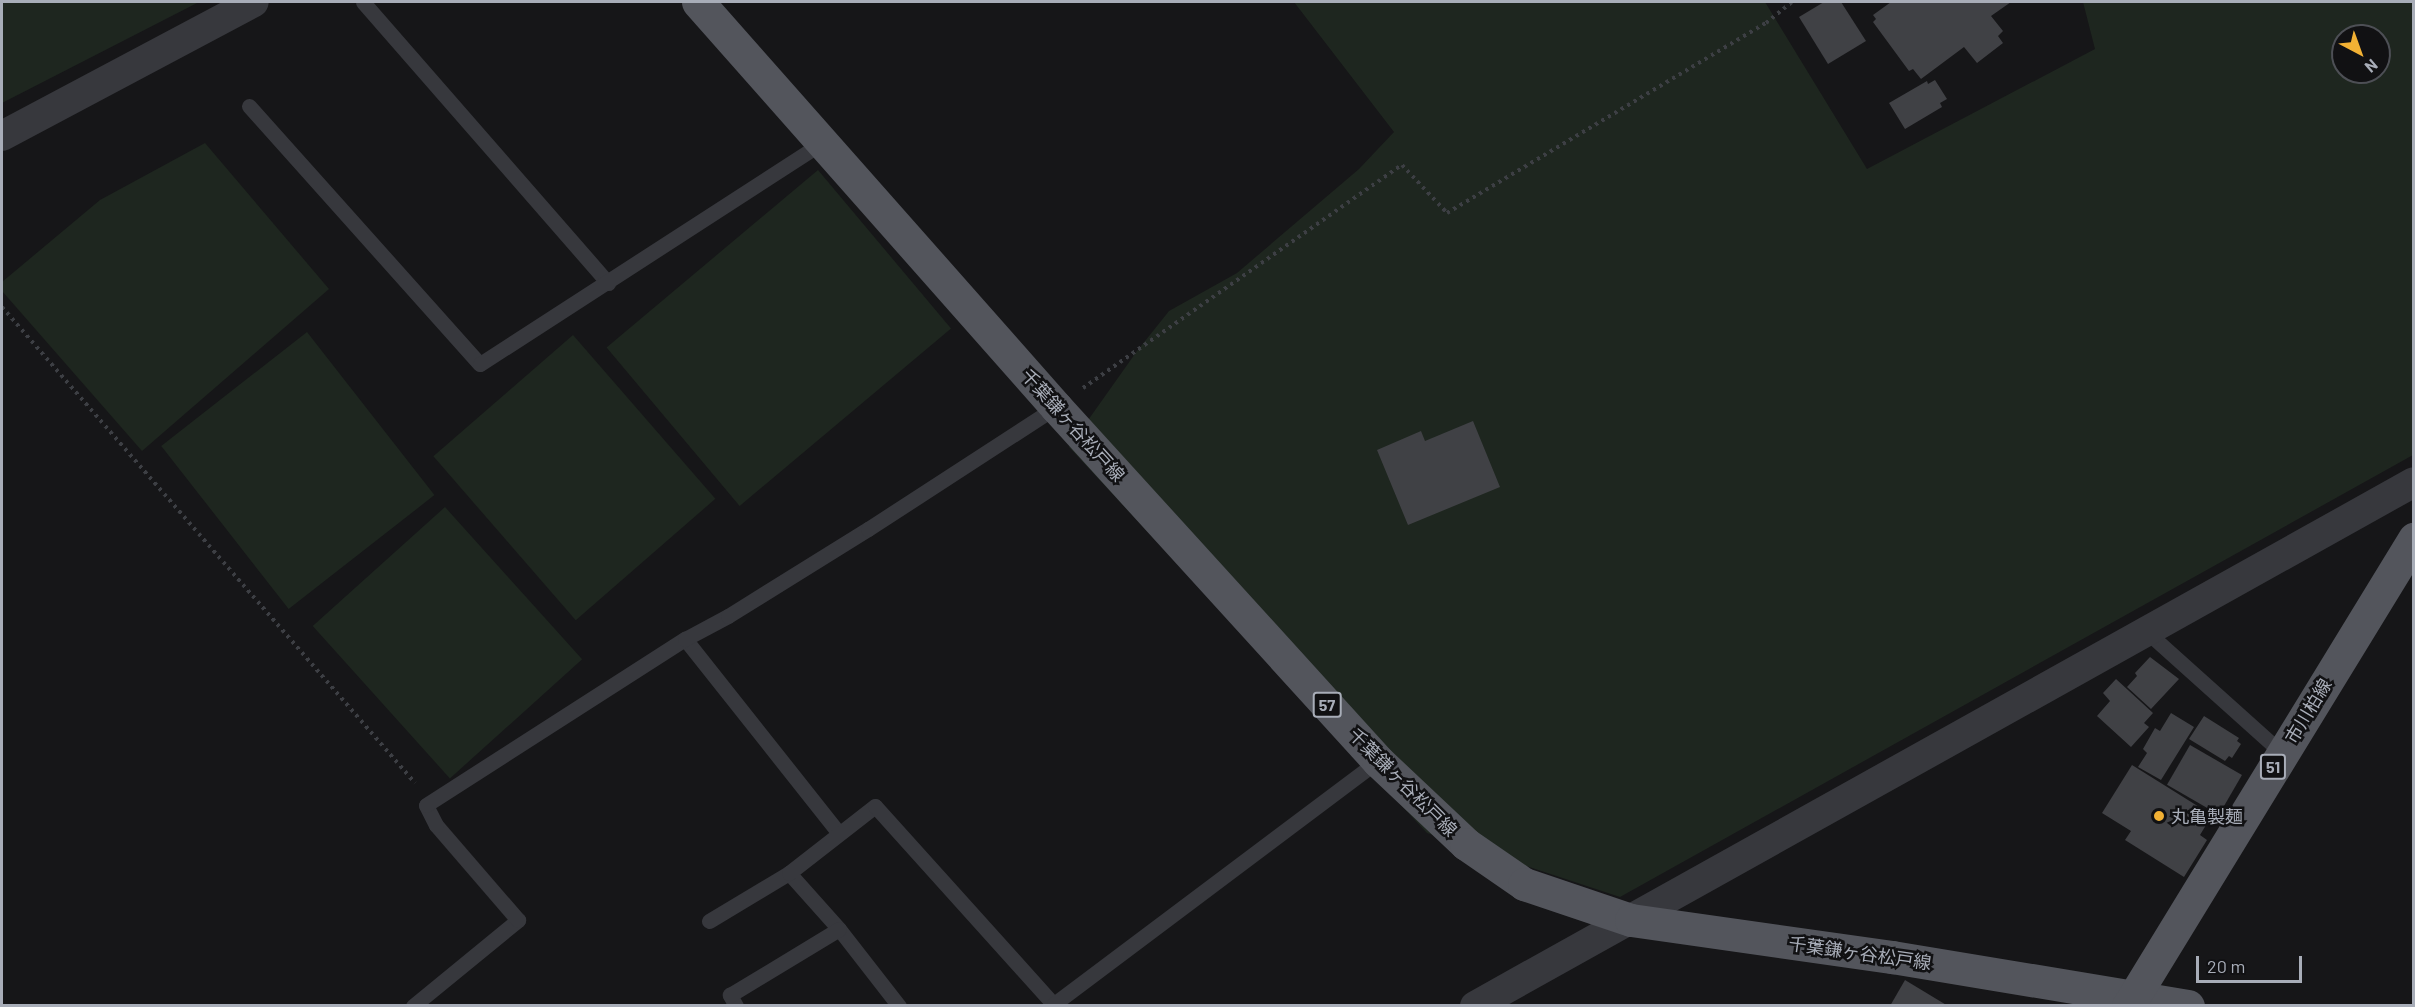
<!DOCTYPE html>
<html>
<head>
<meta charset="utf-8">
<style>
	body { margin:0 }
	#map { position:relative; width:2415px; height:1007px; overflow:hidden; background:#161618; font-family:Barlow,"Noto Sans JP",sans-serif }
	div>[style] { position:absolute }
	.green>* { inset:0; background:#1e261f; transform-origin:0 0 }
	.building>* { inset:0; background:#404145; transform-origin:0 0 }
	.path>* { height:4px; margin-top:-2px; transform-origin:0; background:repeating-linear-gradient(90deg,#3d3f44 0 3px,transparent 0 7.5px) }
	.lane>* { height:15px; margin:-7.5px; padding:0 7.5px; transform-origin:7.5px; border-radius:7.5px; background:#37383d }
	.street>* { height:30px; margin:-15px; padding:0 15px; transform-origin:15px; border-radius:15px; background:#37383d }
	.primary>* { height:33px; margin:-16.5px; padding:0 16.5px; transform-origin:16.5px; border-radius:16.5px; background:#53555c }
	.dots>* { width:16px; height:16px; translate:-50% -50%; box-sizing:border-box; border:3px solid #111113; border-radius:50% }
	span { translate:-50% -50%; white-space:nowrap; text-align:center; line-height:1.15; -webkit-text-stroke:5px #111113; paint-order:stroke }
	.shield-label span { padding:2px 4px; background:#111113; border:2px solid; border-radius:4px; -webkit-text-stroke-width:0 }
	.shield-label { font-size:16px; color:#a8adb8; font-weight:700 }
	.street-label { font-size:18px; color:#a8adb8 }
	.poi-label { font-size:18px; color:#a8adb8 }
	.left { translate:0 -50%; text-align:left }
	.frame { position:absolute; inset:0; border:3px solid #a8adb8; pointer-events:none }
	.north { position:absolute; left:2331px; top:24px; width:60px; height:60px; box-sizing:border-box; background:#111113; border:2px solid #4d4f55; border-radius:50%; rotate:139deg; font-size:16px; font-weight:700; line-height:24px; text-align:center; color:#a8adb8 }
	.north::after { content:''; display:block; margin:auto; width:21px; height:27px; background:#f2b134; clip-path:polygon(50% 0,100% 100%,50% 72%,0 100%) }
	.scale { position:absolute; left:2196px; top:956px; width:106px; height:27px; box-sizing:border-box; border:3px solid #a8adb8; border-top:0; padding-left:8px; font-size:18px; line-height:21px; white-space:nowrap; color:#a8adb8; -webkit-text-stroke:4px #111113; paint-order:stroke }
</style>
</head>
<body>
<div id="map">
	<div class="green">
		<div style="clip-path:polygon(2px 2px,199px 2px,2px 103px)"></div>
		<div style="clip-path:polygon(evenodd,1294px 2px,1765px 2px,1867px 169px,2095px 49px,2083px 2px,2413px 2px,2413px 455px,1620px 897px,1427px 833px,1069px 447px,1137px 351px,1169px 311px,1237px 273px,1359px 169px,1394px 132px,1294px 2px,2343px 36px,2379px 36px,2379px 72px,2343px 72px,2343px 36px)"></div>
		<div style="clip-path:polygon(205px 143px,329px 289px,142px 451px,2px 291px,2px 282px,100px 200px)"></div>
		<div style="left:818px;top:170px;width:207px;height:276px;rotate:50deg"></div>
		<div style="left:307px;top:332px;width:207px;height:185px;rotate:52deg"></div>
		<div style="left:573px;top:335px;width:217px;height:185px;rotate:49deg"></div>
		<div style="left:445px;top:507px;width:205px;height:178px;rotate:48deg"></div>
	</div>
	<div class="building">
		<div style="clip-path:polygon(1824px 2px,1841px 2px,1866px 41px,1828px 64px,1799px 17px)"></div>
		<div style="clip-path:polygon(1891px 2px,2011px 2px,1991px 16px,2003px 31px,1998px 36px,2003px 43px,1977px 63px,1964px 47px,1921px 79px,1913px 69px,1909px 71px,1873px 22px,1876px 19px,1873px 15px)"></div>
		<div style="clip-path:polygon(1935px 80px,1947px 99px,1940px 103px,1942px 107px,1905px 129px,1889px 103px,1927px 81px,1928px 84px)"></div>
		<div style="clip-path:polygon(1473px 421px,1500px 487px,1408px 525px,1377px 450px,1421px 431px,1425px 441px)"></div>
		<div style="clip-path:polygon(2150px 657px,2179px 679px,2151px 709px,2127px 687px,2137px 676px,2135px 673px)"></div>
		<div style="clip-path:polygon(2116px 679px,2153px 713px,2144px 723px,2149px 727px,2131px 747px,2097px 716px,2110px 701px,2103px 693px)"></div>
		<div style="clip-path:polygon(2171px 713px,2194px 727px,2161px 780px,2138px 767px,2147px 753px,2143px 749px,2155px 728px,2160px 731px)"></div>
		<div style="clip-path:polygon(2204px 716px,2239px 738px,2237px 741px,2241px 744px,2232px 758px,2229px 756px,2225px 761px,2189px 739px)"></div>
		<div style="left:2190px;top:745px;width:60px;height:46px;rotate:30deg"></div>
		<div style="clip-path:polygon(2132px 765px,2212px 815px,2200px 835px,2207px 840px,2184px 877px,2125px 840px,2131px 831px,2102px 813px)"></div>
		<div style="clip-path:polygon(1905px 980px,1948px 1006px,1890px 1006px)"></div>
	</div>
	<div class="path">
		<div style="left:2px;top:307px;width:630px;rotate:49.05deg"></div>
		<div style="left:1083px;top:388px;width:389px;rotate:-35deg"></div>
		<div style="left:1402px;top:165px;width:66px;rotate:46.8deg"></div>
		<div style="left:1447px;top:213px;width:371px;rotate:-30.8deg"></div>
		<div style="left:1766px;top:23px;width:33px;rotate:-39deg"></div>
	</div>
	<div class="lane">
		<div style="left:363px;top:2px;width:373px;rotate:48.9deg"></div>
		<div style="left:249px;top:106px;width:346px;rotate:48.2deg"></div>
		<div style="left:480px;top:364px;width:406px;rotate:-32.9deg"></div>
		<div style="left:2146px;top:631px;width:183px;rotate:41.9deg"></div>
		<div style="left:685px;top:639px;width:248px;rotate:51.6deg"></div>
		<div style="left:789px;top:873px;width:75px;rotate:48.2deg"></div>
		<div style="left:839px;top:929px;width:98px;rotate:52.1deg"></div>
		<div style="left:709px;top:921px;width:93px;rotate:-31deg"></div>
		<div style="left:789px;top:873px;width:109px;rotate:-37.9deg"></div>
		<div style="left:875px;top:806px;width:269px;rotate:48deg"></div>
		<div style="left:1054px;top:1004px;width:405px;rotate:-36.9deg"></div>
		<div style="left:413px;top:1006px;width:136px;rotate:-39.3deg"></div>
		<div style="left:518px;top:920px;width:125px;rotate:-130.8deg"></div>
		<div style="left:436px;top:825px;width:22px;rotate:-117deg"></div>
		<div style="left:426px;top:805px;width:308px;rotate:-32.7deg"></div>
		<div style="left:685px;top:639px;width:49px;rotate:-28.1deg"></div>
		<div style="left:728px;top:616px;width:165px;rotate:-31.9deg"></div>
		<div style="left:868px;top:529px;width:224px;rotate:-33deg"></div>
		<div style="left:736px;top:1006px;width:13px;rotate:-119deg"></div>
		<div style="left:730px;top:995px;width:127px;rotate:-31.2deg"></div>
	</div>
	<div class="street">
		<div style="left:2px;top:136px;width:285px;rotate:-28deg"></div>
		<div style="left:1475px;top:1006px;width:1075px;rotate:-29.16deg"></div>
	</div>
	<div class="primary">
		<div style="left:698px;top:2px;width:541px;rotate:48.52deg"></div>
		<div style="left:1056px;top:407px;width:479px;rotate:47.7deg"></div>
		<div style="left:1378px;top:761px;width:121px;rotate:43.3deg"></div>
		<div style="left:1466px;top:844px;width:70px;rotate:34.6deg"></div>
		<div style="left:1524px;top:884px;width:113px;rotate:18.6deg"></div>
		<div style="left:1631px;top:920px;width:264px;rotate:8.1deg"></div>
		<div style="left:1892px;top:957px;width:300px;rotate:9.4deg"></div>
		<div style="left:2128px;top:1006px;width:548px;rotate:-58.52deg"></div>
	</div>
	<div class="dots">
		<div style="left:2159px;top:816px;background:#f2b134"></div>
	</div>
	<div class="shield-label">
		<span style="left:1327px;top:705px">57</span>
		<span style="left:2273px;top:767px">51</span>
	</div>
	<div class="street-label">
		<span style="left:1073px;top:425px;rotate:48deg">千葉鎌ヶ谷松戸線</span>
		<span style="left:2308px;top:711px;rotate:-59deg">市川柏線</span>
		<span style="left:1403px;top:782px;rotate:45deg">千葉鎌ヶ谷松戸線</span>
		<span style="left:1860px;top:953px;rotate:8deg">千葉鎌ヶ谷松戸線</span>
	</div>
	<div class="poi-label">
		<span class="left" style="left:2171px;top:816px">丸亀製麺</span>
	</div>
	<div class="frame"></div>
	<div class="north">N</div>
	<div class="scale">20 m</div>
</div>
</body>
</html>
